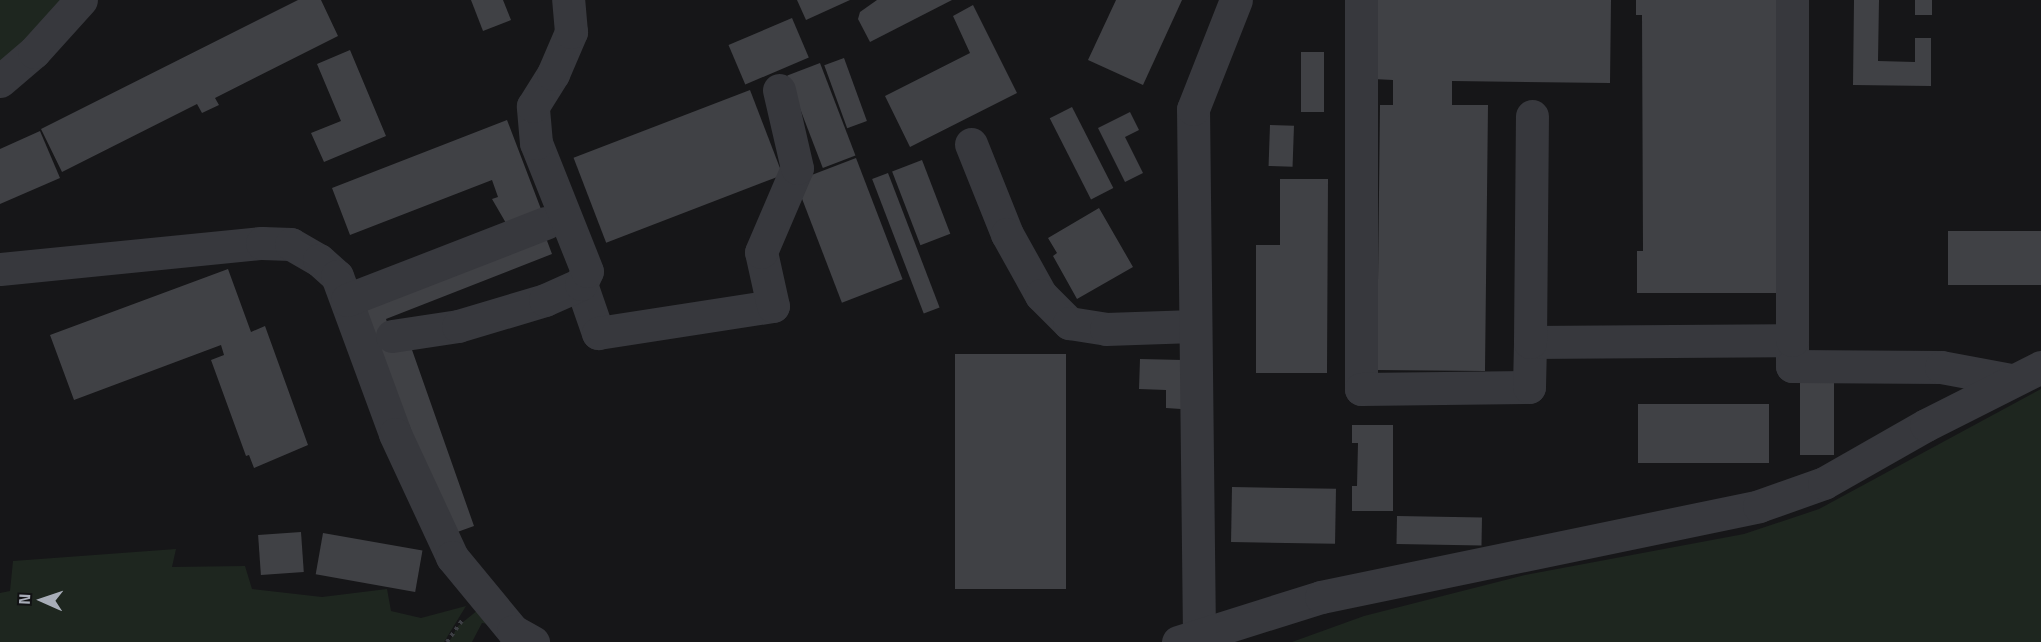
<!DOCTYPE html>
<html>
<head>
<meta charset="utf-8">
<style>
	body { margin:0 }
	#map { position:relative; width:2041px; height:642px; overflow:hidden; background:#161618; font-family:"Titillium Web",sans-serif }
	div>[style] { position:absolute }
	.green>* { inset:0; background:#1e261f }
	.building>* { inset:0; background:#404145; transform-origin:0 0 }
	.path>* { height:4px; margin-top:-2px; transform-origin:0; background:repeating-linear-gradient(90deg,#3d3f44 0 3px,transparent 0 7.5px) }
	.minor>* { height:33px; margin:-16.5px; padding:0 16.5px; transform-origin:16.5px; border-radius:16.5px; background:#37383d }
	span { translate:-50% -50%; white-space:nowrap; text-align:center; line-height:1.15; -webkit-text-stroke:6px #111113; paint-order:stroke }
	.north { position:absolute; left:12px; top:570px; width:60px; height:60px; -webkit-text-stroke:4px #111113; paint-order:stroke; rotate:273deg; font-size:16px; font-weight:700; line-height:24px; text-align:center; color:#a8adb8 }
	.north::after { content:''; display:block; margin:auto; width:21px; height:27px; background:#a8adb8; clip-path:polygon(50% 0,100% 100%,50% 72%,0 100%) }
</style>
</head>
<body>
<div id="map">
	<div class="green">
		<div style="clip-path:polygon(0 0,67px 0,0 72px)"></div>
		<div style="clip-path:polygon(2041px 389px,2041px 642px,1292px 642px,1364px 616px,1525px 575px,1744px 534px,1819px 509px)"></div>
		<div style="clip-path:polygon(176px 549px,172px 567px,245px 566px,252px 589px,322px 597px,387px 589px,391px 611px,421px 618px,466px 606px,444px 642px,0 642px,0 593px,10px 591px,13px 561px)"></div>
		<div style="clip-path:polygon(478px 610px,496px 625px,482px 623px,472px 642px,449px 642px,458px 626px)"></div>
	</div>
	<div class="building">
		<div style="clip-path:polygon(298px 0,321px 0,338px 36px,215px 98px,219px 105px,202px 113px,197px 104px,62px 172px,41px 129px)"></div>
		<div style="clip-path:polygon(471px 0,503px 0,511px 20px,483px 31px)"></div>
		<div style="clip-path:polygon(797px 0,850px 0,806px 20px)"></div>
		<div style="clip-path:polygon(877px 0,952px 0,870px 42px,858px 19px,860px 12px)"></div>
		<div style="clip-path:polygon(1116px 0,1182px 0,1143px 85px,1088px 60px)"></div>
		<div style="clip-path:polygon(1374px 0,1611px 0,1610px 83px,1452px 81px,1452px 105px,1488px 105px,1485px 371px,1377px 370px,1380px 105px,1393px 105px,1393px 80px,1373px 79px)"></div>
		<div style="clip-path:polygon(1636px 0,1783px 0,1784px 293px,1637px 293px,1637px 251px,1643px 251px,1642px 15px,1636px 15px)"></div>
		<div style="clip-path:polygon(1854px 0,1879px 0,1878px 61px,1915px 62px,1915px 38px,1931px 38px,1931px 86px,1853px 85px)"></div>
		<div style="left:1915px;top:0;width:17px;height:15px"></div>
		<div style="clip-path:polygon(973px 5px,1017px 93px,910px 147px,885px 96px,970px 53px,953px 16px)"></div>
		<div style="left:792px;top:18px;width:43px;height:69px;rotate:67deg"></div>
		<div style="clip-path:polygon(350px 50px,386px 136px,324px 162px,311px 133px,341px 121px,317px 64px)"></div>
		<div style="left:1301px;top:52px;width:23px;height:60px"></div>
		<div style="left:844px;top:58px;width:67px;height:21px;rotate:70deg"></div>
		<div style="left:820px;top:63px;width:99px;height:35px;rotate:69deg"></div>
		<div style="left:750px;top:90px;width:91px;height:189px;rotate:69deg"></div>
		<div style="left:1072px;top:107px;width:91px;height:25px;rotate:63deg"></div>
		<div style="clip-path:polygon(1130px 112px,1139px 130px,1125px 137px,1143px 173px,1125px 182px,1098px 128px)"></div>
		<div style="clip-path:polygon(507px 120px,544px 217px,510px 230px,492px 199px,498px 197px,492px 180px,350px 235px,332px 188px)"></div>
		<div style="left:1270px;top:125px;width:24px;height:41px;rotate:2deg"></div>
		<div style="clip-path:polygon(40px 131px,60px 178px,0 204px,0 149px)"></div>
		<div style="left:856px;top:158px;width:130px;height:65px;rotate:69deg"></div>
		<div style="left:922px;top:160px;width:79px;height:32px;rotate:69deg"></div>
		<div style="left:888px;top:173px;width:144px;height:17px;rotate:69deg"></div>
		<div style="clip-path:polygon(1280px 179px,1328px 179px,1327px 373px,1256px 373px,1256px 245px,1280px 245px)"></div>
		<div style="clip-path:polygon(1099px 208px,1133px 267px,1077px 299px,1053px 256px,1057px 253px,1048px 238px)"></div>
		<div style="clip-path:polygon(543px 230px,552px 254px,386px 319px,397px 352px,411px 347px,474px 526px,449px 535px,362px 305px)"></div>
		<div style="left:2041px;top:231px;width:54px;height:93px;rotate:90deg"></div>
		<div style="clip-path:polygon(228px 269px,251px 332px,265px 326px,308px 445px,254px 468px,249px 455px,246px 456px,211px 360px,224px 355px,221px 345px,74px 400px,50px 335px)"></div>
		<div style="left:955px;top:354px;width:111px;height:235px"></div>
		<div style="clip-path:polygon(1140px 359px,1183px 360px,1181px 409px,1166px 408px,1166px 390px,1139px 389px)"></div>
		<div style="left:1800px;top:378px;width:34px;height:77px"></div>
		<div style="left:1638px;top:404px;width:131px;height:59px"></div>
		<div style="clip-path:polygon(1352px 425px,1393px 425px,1393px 511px,1352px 511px,1352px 486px,1357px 486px,1358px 443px,1352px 443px)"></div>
		<div style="left:1232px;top:487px;width:104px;height:55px;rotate:1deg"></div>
		<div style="left:1397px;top:516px;width:85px;height:28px;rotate:1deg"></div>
		<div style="left:301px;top:532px;width:40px;height:43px;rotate:86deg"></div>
		<div style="left:323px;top:533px;width:101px;height:42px;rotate:10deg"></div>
	</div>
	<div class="path">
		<div style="left:447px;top:642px;width:29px;rotate:-55deg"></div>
	</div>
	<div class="minor">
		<div style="left:1361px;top:0;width:389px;rotate:90deg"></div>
		<div style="left:1361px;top:389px;width:168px;rotate:-0.7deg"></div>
		<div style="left:1529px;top:387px;width:45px;rotate:-88.7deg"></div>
		<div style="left:1530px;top:342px;width:262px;rotate:-0.4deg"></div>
		<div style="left:1792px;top:340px;width:26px;rotate:90deg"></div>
		<div style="left:1792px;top:366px;width:149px;rotate:0.4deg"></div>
		<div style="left:1941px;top:367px;width:71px;rotate:10.5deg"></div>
		<div style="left:0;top:81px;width:45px;rotate:-40.5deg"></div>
		<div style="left:34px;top:52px;width:70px;rotate:-47.9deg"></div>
		<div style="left:971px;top:144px;width:97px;rotate:68.2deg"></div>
		<div style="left:1007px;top:234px;width:70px;rotate:60.9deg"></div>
		<div style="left:1041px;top:295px;width:40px;rotate:45deg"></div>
		<div style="left:1069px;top:323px;width:37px;rotate:9deg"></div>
		<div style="left:1106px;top:329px;width:88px;rotate:-2deg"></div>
		<div style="left:0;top:269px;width:263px;rotate:-5.7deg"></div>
		<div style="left:262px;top:243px;width:29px;rotate:2deg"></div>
		<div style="left:291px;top:244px;width:32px;rotate:30deg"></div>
		<div style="left:319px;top:260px;width:24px;rotate:42deg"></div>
		<div style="left:337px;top:276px;width:168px;rotate:69.8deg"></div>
		<div style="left:395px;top:434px;width:136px;rotate:65.1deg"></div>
		<div style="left:452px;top:557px;width:96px;rotate:50.5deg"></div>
		<div style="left:513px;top:631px;width:23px;rotate:29deg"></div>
		<div style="left:581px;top:284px;width:52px;rotate:70.9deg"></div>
		<div style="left:598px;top:333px;width:177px;rotate:-8.8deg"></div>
		<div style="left:773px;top:306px;width:55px;rotate:-102.5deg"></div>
		<div style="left:761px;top:252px;width:91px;rotate:-66.8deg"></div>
		<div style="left:797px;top:168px;width:80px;rotate:-103deg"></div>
		<div style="left:347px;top:300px;width:213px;rotate:-21.2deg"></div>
		<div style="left:392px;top:336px;width:67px;rotate:-8.6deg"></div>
		<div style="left:458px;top:326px;width:91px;rotate:-16.6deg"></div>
		<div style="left:545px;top:300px;width:39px;rotate:-24deg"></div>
		<div style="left:581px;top:284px;width:14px;rotate:-65deg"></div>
		<div style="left:587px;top:271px;width:138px;rotate:-111.7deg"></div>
		<div style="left:536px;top:143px;width:37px;rotate:-95deg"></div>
		<div style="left:533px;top:106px;width:38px;rotate:-58deg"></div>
		<div style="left:553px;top:74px;width:46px;rotate:-66.8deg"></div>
		<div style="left:571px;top:32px;width:32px;rotate:-95deg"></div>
		<div style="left:1792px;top:340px;width:340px;rotate:-90deg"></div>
		<div style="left:1530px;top:342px;width:226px;rotate:-89.5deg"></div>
		<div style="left:1199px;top:636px;width:527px;rotate:-90.65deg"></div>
		<div style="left:1193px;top:109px;width:117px;rotate:-68.5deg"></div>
		<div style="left:1178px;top:642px;width:150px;rotate:-17.5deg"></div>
		<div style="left:1321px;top:597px;width:447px;rotate:-11.7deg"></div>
		<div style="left:1759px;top:506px;width:69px;rotate:-19.5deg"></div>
		<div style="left:1824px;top:483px;width:117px;rotate:-29.6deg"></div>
		<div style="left:1926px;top:425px;width:129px;rotate:-26.8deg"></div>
	</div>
	<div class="north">N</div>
</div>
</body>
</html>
